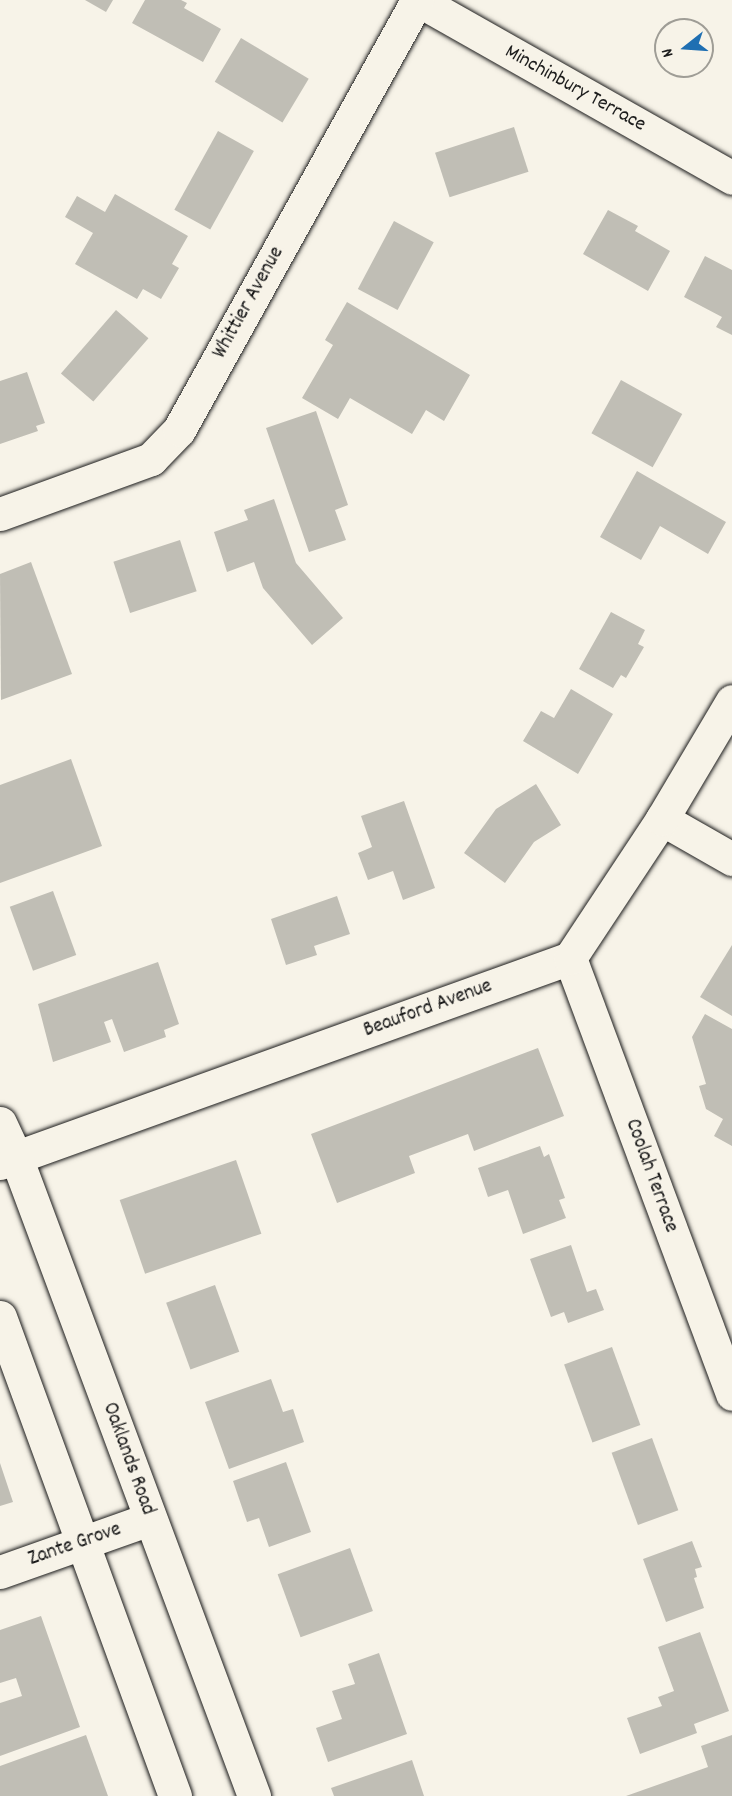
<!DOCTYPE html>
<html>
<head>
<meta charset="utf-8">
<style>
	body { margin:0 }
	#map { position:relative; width:732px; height:1796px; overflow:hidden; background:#f7f3e8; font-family:Dekko,sans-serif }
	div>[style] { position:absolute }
	.building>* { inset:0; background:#c0beb5; transform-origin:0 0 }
	.roads { filter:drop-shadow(0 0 2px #1c1c1c) drop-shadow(0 0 2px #1c1c1c) }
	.street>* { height:33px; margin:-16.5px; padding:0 16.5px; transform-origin:16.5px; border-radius:16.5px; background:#f7f3e8 }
	.secondary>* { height:33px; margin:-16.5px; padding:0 16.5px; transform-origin:16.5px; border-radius:16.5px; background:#f7f3e8 }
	span { translate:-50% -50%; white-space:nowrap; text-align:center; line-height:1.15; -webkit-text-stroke:4.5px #f7f3e8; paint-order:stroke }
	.street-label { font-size:21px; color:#1c1c1c }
	.north { position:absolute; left:654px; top:18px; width:60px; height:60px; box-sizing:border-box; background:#f7f3e8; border:2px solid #9f9d96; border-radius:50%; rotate:253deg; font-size:16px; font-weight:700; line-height:24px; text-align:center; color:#1c1c1c }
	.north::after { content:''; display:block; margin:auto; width:21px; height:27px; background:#1f6fb2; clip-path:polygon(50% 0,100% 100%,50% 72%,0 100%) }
</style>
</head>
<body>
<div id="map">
	<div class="building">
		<div style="clip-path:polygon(85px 0,113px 0,106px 12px)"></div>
		<div style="clip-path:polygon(145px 0,181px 0,187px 3px,184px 8px,221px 29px,203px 62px,132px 23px)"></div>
		<div style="left:241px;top:38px;width:79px;height:51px;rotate:31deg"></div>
		<div style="left:514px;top:127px;width:47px;height:83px;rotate:72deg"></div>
		<div style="left:218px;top:131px;width:41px;height:90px;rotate:29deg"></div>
		<div style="clip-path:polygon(115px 194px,188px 236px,172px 264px,179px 268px,161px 299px,143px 289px,137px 299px,75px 264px,93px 233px,65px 217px,77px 196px,105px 212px)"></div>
		<div style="clip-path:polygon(608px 210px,638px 226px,635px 231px,670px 251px,648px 291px,583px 254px)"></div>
		<div style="left:394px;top:221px;width:45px;height:77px;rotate:28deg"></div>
		<div style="clip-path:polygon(705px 256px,732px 270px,732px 335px,716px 327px,722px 317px,684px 297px)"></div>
		<div style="clip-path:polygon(347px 302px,470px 375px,444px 421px,426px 410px,412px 434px,350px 398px,338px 419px,302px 398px,333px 345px,325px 340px)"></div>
		<div style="left:116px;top:310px;width:43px;height:84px;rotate:41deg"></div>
		<div style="clip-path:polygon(27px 372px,45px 423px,36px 426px,38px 431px,0 444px,0 381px)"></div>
		<div style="left:621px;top:380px;width:70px;height:61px;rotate:29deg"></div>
		<div style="clip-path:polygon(316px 411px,348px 505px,335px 510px,346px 540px,309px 552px,266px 428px)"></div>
		<div style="clip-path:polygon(637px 471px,726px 522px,708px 554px,660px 526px,641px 560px,600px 537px)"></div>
		<div style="clip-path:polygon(274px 499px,296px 563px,343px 618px,312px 645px,263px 588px,254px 562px,227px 572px,214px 532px,248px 520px,244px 510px)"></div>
		<div style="left:180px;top:540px;width:54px;height:70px;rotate:72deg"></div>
		<div style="clip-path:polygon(31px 562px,72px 674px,1px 700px,0 574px)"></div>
		<div style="clip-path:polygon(611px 612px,645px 630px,638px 644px,644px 647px,626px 678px,621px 675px,613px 688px,579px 669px)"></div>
		<div style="clip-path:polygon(571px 689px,613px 714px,578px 774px,523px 741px,541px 711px,554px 718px)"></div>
		<div style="clip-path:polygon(71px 759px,102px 846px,0 883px,0 785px)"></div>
		<div style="clip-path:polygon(536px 784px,561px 825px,534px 842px,505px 883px,464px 853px,496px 809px)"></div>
		<div style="clip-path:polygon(404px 801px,435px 888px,403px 900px,393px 871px,368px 880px,358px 853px,372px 847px,361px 816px)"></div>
		<div style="left:53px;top:891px;width:68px;height:46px;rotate:70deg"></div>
		<div style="clip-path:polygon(337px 896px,350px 934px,314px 946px,317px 955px,286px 965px,271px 919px)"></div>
		<div style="clip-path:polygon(732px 945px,732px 1016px,700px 997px)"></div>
		<div style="clip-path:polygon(158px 962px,179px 1024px,164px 1030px,166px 1037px,124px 1052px,112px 1019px,104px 1022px,111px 1042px,53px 1062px,38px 1004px)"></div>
		<div style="clip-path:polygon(705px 1014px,732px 1029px,732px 1146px,714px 1136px,723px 1119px,706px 1109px,699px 1086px,706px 1084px,692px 1037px)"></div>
		<div style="clip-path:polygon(538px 1048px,564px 1116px,474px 1151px,468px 1134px,409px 1156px,415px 1173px,337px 1203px,311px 1134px)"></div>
		<div style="clip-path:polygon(540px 1146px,544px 1157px,549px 1154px,565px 1198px,559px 1200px,566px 1218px,523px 1234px,508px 1190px,488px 1197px,478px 1168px)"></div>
		<div style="left:236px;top:1160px;width:78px;height:123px;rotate:71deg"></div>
		<div style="clip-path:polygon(571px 1245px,587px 1292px,596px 1289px,604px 1310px,568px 1323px,564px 1312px,551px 1317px,530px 1259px)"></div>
		<div style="left:215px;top:1285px;width:71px;height:52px;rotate:70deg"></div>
		<div style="left:612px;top:1347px;width:83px;height:51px;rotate:70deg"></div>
		<div style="clip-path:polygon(271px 1379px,283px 1412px,293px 1409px,304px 1442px,229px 1469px,205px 1402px)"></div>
		<div style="left:652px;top:1438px;width:77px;height:43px;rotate:70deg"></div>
		<div style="clip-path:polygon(286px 1462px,311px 1532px,269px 1547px,259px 1518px,247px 1522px,233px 1481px)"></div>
		<div style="clip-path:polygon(0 1463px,13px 1502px,0 1506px)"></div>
		<div style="clip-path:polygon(692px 1541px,702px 1567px,695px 1569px,697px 1577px,694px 1578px,704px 1608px,666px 1622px,643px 1559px)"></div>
		<div style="left:350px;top:1548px;width:67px;height:77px;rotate:70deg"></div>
		<div style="clip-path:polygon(41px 1616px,80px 1727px,0 1756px,0 1703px,22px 1696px,16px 1678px,0 1683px,0 1630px)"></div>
		<div style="clip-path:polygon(700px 1632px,729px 1711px,694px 1724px,697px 1733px,640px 1754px,627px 1718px,662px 1706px,658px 1697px,674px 1691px,658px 1647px)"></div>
		<div style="clip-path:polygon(379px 1653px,407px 1734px,328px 1762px,316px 1728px,342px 1719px,332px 1691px,355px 1684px,348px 1664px)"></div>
		<div style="clip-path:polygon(86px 1735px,108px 1796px,0 1796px,0 1766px)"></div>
		<div style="clip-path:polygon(732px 1735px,732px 1796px,626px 1796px,708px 1767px,701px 1746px)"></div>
		<div style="clip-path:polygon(412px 1760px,424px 1796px,334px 1796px,331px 1788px)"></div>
	</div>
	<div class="roads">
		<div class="street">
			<div style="left:418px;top:0;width:361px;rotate:29.5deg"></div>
			<div style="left:0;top:514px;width:161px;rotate:-20deg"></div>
			<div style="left:151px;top:459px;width:40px;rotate:-46deg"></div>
			<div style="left:179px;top:430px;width:491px;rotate:-61deg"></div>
			<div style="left:662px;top:819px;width:81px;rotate:29.7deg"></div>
			<div style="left:570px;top:958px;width:465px;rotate:69.6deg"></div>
			<div style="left:0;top:1163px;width:606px;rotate:-19.78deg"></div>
			<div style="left:570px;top:958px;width:167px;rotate:-56.5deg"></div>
			<div style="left:662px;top:819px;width:137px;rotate:-59.3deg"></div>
			<div style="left:0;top:1572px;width:159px;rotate:-19.5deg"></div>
		</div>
		<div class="secondary">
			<div style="left:0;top:1123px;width:38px;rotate:65deg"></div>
			<div style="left:16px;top:1157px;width:682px;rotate:69.57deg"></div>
			<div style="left:0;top:1317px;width:510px;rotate:69.93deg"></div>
		</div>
	</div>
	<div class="street-label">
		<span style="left:575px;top:89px;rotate:29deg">Minchinbury Terrace</span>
		<span style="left:249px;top:303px;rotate:-61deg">Whittier Avenue</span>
		<span style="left:428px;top:1009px;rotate:-20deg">Beauford Avenue</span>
		<span style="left:651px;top:1176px;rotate:70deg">Coolah Terrace</span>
		<span style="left:128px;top:1459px;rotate:70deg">Oaklands Road</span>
		<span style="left:75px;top:1545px;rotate:-19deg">Zante Grove</span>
	</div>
	<div class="north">N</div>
</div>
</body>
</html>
